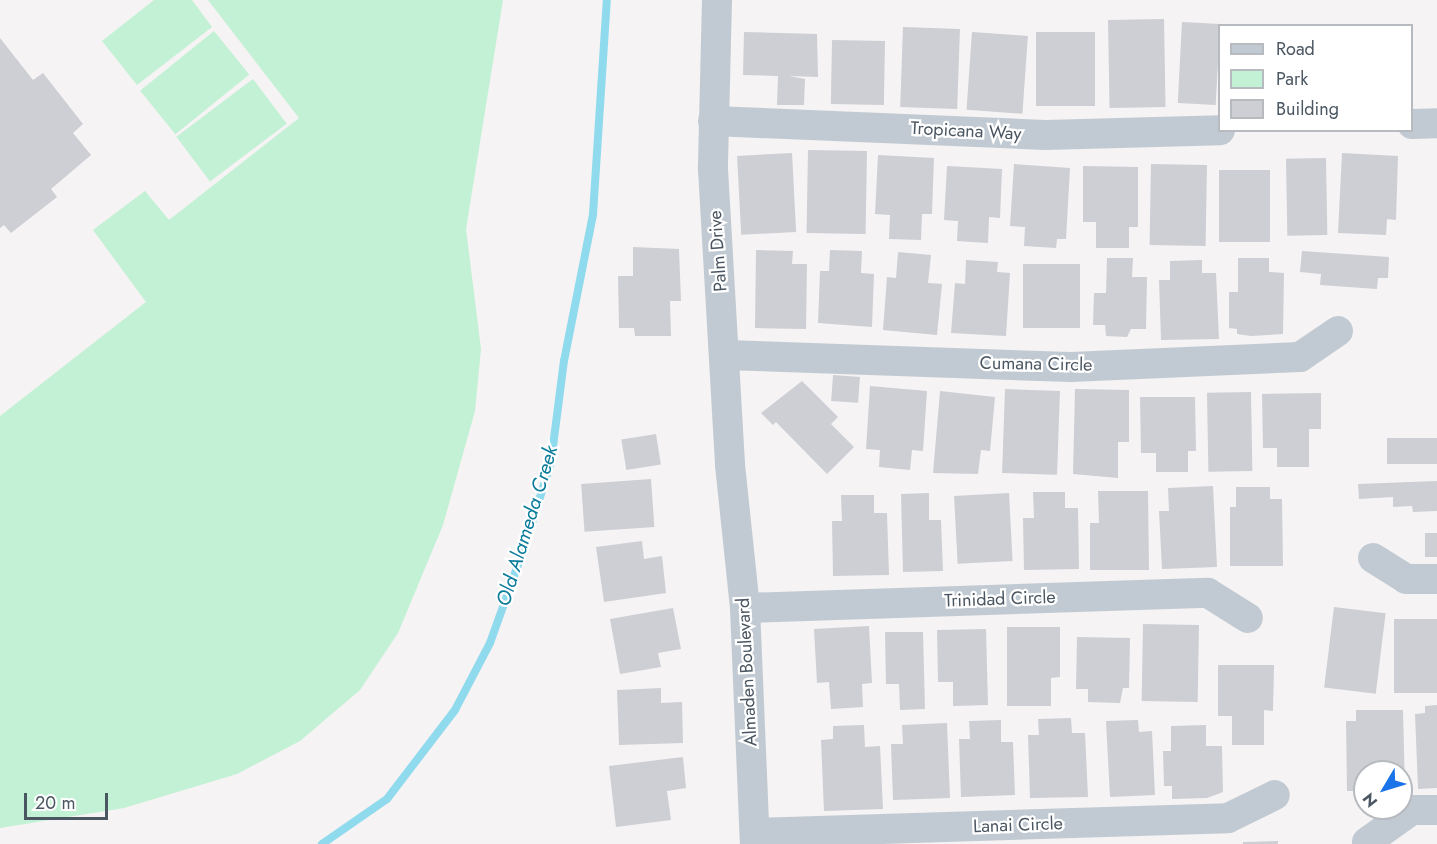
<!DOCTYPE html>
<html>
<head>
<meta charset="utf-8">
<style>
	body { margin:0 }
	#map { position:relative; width:1437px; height:844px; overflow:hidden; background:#f5f3f3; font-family:Jost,sans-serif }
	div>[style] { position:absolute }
	.green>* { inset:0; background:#c3f1d5; transform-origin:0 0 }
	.stream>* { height:8px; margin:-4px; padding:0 4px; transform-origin:4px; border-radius:4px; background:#90daee }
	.building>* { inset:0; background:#cdcfd5; transform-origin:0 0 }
	.minor>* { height:30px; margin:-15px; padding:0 15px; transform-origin:15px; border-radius:15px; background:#c1cad2 }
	span { translate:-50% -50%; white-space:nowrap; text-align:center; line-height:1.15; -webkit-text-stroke:4.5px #fff; paint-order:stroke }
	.street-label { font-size:18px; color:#4a5661 }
	.water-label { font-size:20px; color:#0c7c9b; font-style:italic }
	.legend { position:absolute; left:1218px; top:24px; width:195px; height:108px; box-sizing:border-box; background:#fff; border:2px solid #b7bbc0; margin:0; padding:8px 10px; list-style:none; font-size:18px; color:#4a5661 }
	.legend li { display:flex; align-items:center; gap:12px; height:30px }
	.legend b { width:30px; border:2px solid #b7bbc0 }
	.north { position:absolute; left:1353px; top:760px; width:60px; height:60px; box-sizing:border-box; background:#fff; border:2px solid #b7bbc0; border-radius:50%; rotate:232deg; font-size:16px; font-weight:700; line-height:24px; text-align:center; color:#4a5661 }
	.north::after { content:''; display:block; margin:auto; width:21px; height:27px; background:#1a73e8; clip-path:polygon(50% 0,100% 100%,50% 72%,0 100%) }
	.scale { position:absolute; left:24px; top:793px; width:84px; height:27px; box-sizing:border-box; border:3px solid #4a5661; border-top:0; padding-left:8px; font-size:18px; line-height:21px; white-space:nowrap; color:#4a5661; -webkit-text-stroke:4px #fff; paint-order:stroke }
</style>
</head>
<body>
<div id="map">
	<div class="green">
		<div style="clip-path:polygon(154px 0,192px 0,212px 27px,137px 85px,102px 41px)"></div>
		<div style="clip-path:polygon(208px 0,503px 0,466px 229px,481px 349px,475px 411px,443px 525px,398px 633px,360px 690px,300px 741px,237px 774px,124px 808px,0 828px,0 416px,146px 302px,93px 230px,145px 191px,169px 220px,299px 118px)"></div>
		<div style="left:214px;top:31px;width:56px;height:95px;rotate:51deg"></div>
		<div style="left:253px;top:79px;width:56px;height:96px;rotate:53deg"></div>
	</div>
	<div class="stream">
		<div style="left:322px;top:844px;width:79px;rotate:-34.7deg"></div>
		<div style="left:387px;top:799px;width:112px;rotate:-52.6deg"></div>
		<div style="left:455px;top:710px;width:76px;rotate:-62.4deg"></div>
		<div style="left:490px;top:643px;width:104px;rotate:-70.3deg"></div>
		<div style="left:525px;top:545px;width:87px;rotate:-72.6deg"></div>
		<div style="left:551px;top:462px;width:102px;rotate:-82.7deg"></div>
		<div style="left:564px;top:361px;width:150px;rotate:-78.8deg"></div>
		<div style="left:593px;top:214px;width:214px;rotate:-86.3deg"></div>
	</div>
	<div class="building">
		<div style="left:1164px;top:19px;width:88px;height:56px;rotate:89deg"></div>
		<div style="left:1182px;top:22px;width:38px;height:81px;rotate:3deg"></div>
		<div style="left:903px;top:27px;width:57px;height:80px;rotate:2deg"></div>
		<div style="clip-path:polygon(744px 32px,817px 34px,818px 77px,789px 76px,805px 79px,804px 105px,777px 105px,778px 76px,743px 75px)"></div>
		<div style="left:972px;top:32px;width:56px;height:78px;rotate:4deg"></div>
		<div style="left:1036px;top:32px;width:59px;height:74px"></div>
		<div style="clip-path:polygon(0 38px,33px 80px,43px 73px,83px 124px,73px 133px,91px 155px,51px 189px,57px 197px,11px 233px,4px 225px,0 228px)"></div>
		<div style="left:832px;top:40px;width:53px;height:64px;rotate:1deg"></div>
		<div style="left:808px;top:150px;width:59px;height:83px;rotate:1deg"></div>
		<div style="left:792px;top:153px;width:79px;height:55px;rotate:87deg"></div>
		<div style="clip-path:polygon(1342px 153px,1398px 156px,1396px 220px,1387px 219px,1386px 235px,1338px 233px)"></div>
		<div style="clip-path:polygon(878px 155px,934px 158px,932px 214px,922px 214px,921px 240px,889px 239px,890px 215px,875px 214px)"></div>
		<div style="left:1326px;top:158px;width:77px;height:40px;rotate:89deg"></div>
		<div style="clip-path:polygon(1014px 164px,1070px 168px,1066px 239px,1057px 239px,1056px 248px,1024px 246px,1025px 227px,1010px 226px)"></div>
		<div style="left:1151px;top:164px;width:56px;height:81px;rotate:1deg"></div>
		<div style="clip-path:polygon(947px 166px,1002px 169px,1000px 218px,989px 217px,988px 243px,957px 241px,958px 221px,944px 220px)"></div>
		<div style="clip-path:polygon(1083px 166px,1138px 167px,1138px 227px,1129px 227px,1129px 248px,1096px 248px,1096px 222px,1083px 222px)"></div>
		<div style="left:1219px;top:170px;width:51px;height:72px"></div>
		<div style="clip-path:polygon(633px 247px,679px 249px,681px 301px,670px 301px,671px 336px,635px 336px,634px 328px,619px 328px,618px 276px,633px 276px)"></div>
		<div style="clip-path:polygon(756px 250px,793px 251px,792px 264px,807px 264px,806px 329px,755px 328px)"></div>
		<div style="clip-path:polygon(830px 250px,862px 251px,861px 273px,874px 274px,872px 327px,818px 323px,820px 271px,829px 271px)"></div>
		<div style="clip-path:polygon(1302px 251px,1389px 257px,1388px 278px,1378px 278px,1377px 289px,1320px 285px,1321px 274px,1300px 272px)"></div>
		<div style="clip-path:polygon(898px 252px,931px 255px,928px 283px,942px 284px,937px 335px,883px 330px,887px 277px,896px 278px)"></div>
		<div style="clip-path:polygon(1107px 258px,1133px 258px,1132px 277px,1147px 277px,1146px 329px,1131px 329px,1127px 337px,1106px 336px,1105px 325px,1093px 325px,1094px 293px,1106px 293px)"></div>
		<div style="clip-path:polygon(1238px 258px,1269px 258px,1269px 272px,1284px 273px,1283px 334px,1251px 336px,1237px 334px,1237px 329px,1229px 328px,1229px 292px,1238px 292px)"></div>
		<div style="clip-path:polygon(966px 260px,998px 262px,997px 272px,1010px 273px,1006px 336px,951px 333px,955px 283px,965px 284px)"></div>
		<div style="clip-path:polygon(1202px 260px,1202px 273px,1216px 273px,1219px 339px,1161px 340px,1159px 280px,1170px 280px,1170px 261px)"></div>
		<div style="left:1023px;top:264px;width:57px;height:64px"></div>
		<div style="left:833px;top:375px;width:27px;height:26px;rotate:4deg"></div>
		<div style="clip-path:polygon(802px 381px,838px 417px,831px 424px,854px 447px,827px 474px,776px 422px,773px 425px,761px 413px)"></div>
		<div style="clip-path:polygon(870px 386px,927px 391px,923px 451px,912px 450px,910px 470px,879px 467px,880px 450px,866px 449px)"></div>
		<div style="left:1005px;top:389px;width:55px;height:84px;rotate:2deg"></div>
		<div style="clip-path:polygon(1075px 389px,1129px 390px,1129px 442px,1118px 442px,1118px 478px,1073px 474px)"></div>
		<div style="clip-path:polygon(940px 391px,995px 397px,990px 451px,981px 450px,978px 474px,933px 473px)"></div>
		<div style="left:1251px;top:392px;width:79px;height:44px;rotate:89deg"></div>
		<div style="clip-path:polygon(1321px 393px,1321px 429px,1309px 429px,1309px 467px,1277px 467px,1277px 448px,1263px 448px,1262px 394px)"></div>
		<div style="clip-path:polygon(1140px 397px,1195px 397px,1196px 451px,1188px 451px,1188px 472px,1156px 472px,1156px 453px,1141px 453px)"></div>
		<div style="left:656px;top:434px;width:31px;height:35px;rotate:81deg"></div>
		<div style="left:1437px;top:438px;width:26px;height:50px;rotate:90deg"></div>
		<div style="left:651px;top:479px;width:48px;height:70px;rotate:86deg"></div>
		<div style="clip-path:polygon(1437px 481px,1437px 511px,1413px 512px,1412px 506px,1393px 507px,1393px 497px,1359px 499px,1358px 484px)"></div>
		<div style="clip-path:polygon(1213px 486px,1217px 567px,1162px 569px,1159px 511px,1169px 511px,1168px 488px)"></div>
		<div style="clip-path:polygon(1236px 487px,1270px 487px,1270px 499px,1282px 499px,1283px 566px,1230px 566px,1230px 507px,1236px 507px)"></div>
		<div style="clip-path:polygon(1098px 491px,1148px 491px,1149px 570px,1090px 570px,1090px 523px,1099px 523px)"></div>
		<div style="clip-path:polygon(1033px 492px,1065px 492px,1065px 508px,1078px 508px,1079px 569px,1024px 570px,1023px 518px,1034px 518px)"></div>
		<div style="clip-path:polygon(929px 493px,929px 520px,941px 520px,943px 571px,903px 572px,901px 494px)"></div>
		<div style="left:1009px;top:493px;width:68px;height:55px;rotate:87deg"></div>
		<div style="clip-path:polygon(841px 495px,874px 495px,874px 513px,887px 513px,889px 575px,833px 576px,832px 521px,842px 521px)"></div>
		<div style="left:1425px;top:533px;width:12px;height:24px"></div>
		<div style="clip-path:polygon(642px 541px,644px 559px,662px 556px,666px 593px,604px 602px,596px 547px)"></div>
		<div style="left:1334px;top:607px;width:52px;height:81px;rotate:7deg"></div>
		<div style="clip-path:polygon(673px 608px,681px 649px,658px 653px,661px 667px,620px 674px,610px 619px)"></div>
		<div style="left:1394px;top:619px;width:43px;height:74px"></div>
		<div style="left:1143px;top:624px;width:56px;height:77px;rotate:1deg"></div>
		<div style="clip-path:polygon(869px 626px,872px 683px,862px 684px,863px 707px,831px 709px,829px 682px,817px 683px,814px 629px)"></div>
		<div style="clip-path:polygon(1007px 627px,1060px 627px,1060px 677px,1051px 678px,1051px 706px,1007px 706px)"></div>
		<div style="clip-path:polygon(986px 629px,988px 705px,953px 706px,953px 682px,938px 682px,937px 630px)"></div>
		<div style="clip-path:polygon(885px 632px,923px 632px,925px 709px,900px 710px,899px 684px,886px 684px)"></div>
		<div style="clip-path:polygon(1077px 637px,1130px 638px,1129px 688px,1123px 688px,1120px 703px,1088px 702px,1088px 689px,1076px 689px)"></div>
		<div style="clip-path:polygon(1218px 665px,1274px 665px,1273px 711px,1264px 710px,1264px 745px,1232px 745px,1232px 716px,1218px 716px)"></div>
		<div style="clip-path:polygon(661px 688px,661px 703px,682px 702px,683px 743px,619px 745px,617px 690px)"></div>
		<div style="clip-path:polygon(1437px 705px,1437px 788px,1418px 789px,1415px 714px,1425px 713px,1425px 706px)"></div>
		<div style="clip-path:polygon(1356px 710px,1403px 710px,1405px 790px,1401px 790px,1401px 772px,1365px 772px,1365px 791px,1347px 791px,1346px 721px,1356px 721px)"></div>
		<div style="clip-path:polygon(1071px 718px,1072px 733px,1085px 733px,1088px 797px,1030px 798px,1028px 735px,1039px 735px,1038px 719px)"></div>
		<div style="clip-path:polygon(1001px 720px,1001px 742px,1013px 742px,1015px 795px,961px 797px,959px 739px,970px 739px,969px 721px)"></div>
		<div style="clip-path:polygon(1138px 720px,1139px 732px,1152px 731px,1155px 795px,1110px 797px,1106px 721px)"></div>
		<div style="clip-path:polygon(947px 723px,950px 798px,893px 800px,891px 744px,903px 744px,902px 725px)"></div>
		<div style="clip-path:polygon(864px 725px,865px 747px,880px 746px,883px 809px,824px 811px,821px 740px,833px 739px,833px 726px)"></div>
		<div style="clip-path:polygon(1206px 725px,1206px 746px,1222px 746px,1223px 792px,1207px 798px,1172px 799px,1172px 786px,1164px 786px,1163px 751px,1171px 751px,1171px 726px)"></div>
		<div style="clip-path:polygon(683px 757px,686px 788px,667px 791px,671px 820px,616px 827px,609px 766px)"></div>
		<div style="clip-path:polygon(1278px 841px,1278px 844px,1243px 844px,1243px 842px)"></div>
	</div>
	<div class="minor">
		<div style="left:717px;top:0;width:169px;rotate:91.4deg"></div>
		<div style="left:713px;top:169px;width:296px;rotate:86.7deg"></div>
		<div style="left:730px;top:465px;width:144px;rotate:84deg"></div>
		<div style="left:745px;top:608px;width:236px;rotate:87.6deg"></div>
		<div style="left:713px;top:121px;width:333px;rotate:2.4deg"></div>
		<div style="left:1046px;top:135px;width:174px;rotate:-1.6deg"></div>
		<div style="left:1412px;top:124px;width:25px;rotate:-2deg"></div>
		<div style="left:725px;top:355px;width:346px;rotate:2deg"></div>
		<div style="left:1071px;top:367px;width:229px;rotate:-2.5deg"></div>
		<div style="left:1300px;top:357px;width:46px;rotate:-34.4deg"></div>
		<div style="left:1373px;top:558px;width:39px;rotate:32deg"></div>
		<div style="left:1406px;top:579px;width:31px"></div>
		<div style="left:745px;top:608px;width:463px;rotate:-1.9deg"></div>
		<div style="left:1208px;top:593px;width:47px;rotate:32deg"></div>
		<div style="left:755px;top:833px;width:473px;rotate:-1.8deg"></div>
		<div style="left:1228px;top:818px;width:52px;rotate:-26.1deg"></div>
		<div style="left:1367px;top:842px;width:55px;rotate:-35.4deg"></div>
		<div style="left:1412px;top:810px;width:25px"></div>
	</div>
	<div class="street-label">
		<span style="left:966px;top:131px;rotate:3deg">Tropicana Way</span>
		<span style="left:718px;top:251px;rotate:-94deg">Palm Drive</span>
		<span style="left:1036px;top:364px;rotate:1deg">Cumana Circle</span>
		<span style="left:1000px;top:599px;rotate:-2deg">Trinidad Circle</span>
		<span style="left:747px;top:672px;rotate:-93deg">Almaden Boulevard</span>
		<span style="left:1018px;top:825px;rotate:-2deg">Lanai Circle</span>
	</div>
	<div class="water-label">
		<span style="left:527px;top:526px;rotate:-73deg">Old Alameda Creek</span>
	</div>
	<ul class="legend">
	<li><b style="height:8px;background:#c1cad2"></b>Road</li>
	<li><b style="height:16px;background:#c3f1d5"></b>Park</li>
	<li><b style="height:16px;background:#cdcfd5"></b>Building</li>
	</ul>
	<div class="north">N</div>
	<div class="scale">20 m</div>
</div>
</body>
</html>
